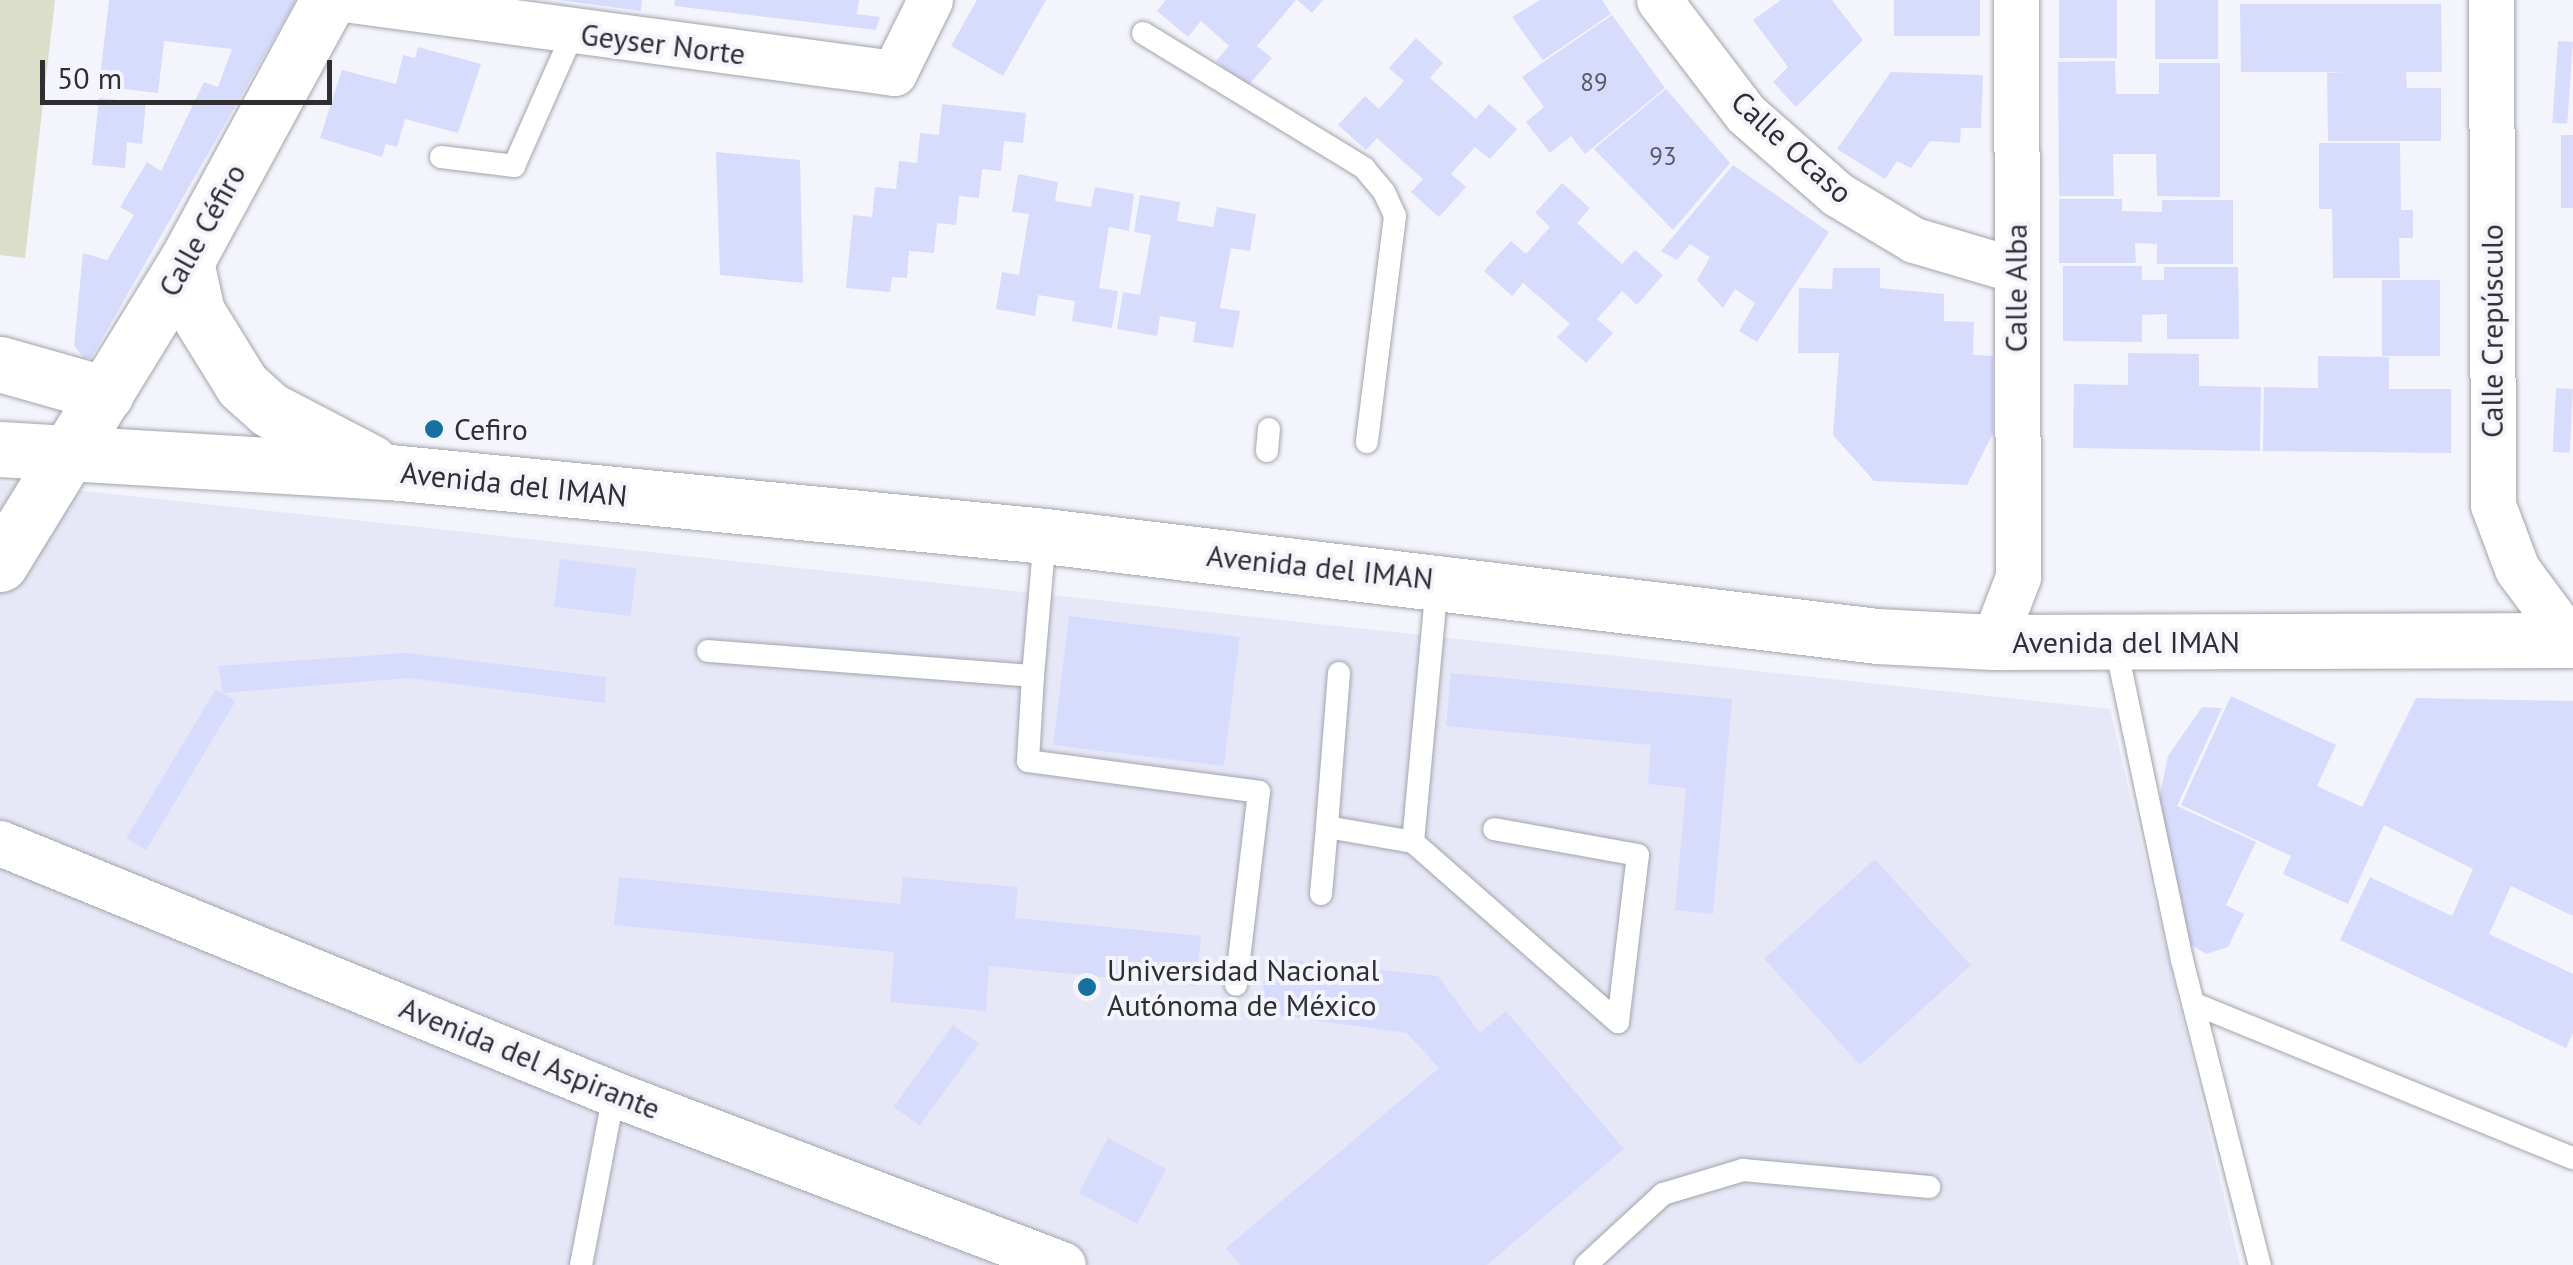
<!DOCTYPE html>
<html>
<head>
<meta charset="utf-8">
<style>
	body { margin:0 }
	#map { position:relative; width:2573px; height:1265px; overflow:hidden; background:#f3f4fc; font-family:"PT Sans",sans-serif }
	div>[style] { position:absolute }
	.built>* { inset:0; background:#e6e8f7 }
	.green>* { inset:0; background:#dbdec9 }
	.building>* { inset:0; background:#d7dcfd; transform-origin:0 0 }
	.roads { filter:drop-shadow(0 0 2px #a3a4ac) drop-shadow(0 0 2px #a3a4ac) }
	.service>* { height:22px; margin:-11px; padding:0 11px; transform-origin:11px; border-radius:11px; background:#fff }
	.minor>* { height:45px; margin:-22.5px; padding:0 22.5px; transform-origin:22.5px; border-radius:22.5px; background:#fff }
	.tertiary>* { height:55px; margin:-27.5px; padding:0 27.5px; transform-origin:27.5px; border-radius:27.5px; background:#fff }
	.primary>* { height:55px; margin:-27.5px; padding:0 27.5px; transform-origin:27.5px; border-radius:27.5px; background:#fff }
	.dots>* { width:28px; height:28px; translate:-50% -50%; box-sizing:border-box; border:5px solid #f3f4fc; border-radius:50% }
	span { translate:-50% -50%; white-space:nowrap; text-align:center; line-height:1.15; -webkit-text-stroke:8px #f3f4fc; paint-order:stroke }
	.number-label { font-size:25px; color:#595a65 }
	.number-label span { -webkit-text-stroke-width:0 }
	.street-label { font-size:30px; color:#2f2f32 }
	.poi-label { font-size:30px; color:#2f2f32 }
	.left { translate:0 -50%; text-align:left }
	.scale { position:absolute; left:40px; top:60px; width:292px; height:45px; box-sizing:border-box; border:5px solid #2f2f32; border-top:0; padding-left:12px; font-size:30px; line-height:35px; white-space:nowrap; color:#2f2f32; -webkit-text-stroke:8px #f3f4fc; paint-order:stroke }
</style>
</head>
<body>
<div id="map">
	<div class="built">
		<div style="clip-path:polygon(0 482px,2110px 709px,2240px 1265px,0 1265px)"></div>
	</div>
	<div class="green">
		<div style="clip-path:polygon(0 0,55px 0,25px 258px,0 255px)"></div>
	</div>
	<div class="building">
		<div style="clip-path:polygon(109px 0,296px 0,91px 358px,84px 358px,74px 346px,83px 253px,107px 260px,134px 215px,120px 207px,147px 162px,161px 171px,204px 82px,218px 87px,232px 49px,164px 41px,158px 93px,99px 86px)"></div>
		<div style="clip-path:polygon(559px 0,642px 0,641px 11px)"></div>
		<div style="clip-path:polygon(675px 0,859px 0,857px 14px,880px 17px,876px 30px,674px 6px)"></div>
		<div style="clip-path:polygon(977px 0,1046px 0,1003px 76px,951px 46px)"></div>
		<div style="clip-path:polygon(1166px 0,1296px 0,1257px 46px,1272px 58px,1247px 87px,1216px 61px,1229px 46px,1201px 21px,1188px 37px,1157px 11px)"></div>
		<div style="clip-path:polygon(1297px 0,1323px 0,1312px 13px)"></div>
		<div style="clip-path:polygon(1540px 0,1602px 0,1611px 14px,1543px 60px,1512px 17px)"></div>
		<div style="clip-path:polygon(1781px 0,1832px 0,1863px 40px,1796px 107px,1773px 82px,1788px 67px,1753px 20px)"></div>
		<div style="left:1894px;top:0;width:86px;height:36px"></div>
		<div style="left:2059px;top:0;width:58px;height:58px"></div>
		<div style="left:2155px;top:0;width:63px;height:59px"></div>
		<div style="clip-path:polygon(2240px 4px,2441px 4px,2442px 72px,2406px 72px,2407px 88px,2441px 88px,2441px 141px,2328px 141px,2327px 73px,2345px 72px,2241px 72px)"></div>
		<div style="clip-path:polygon(1612px 15px,1665px 88px,1585px 154px,1571px 136px,1550px 153px,1526px 122px,1544px 107px,1522px 77px)"></div>
		<div style="clip-path:polygon(1416px 38px,1443px 63px,1430px 78px,1476px 119px,1489px 104px,1517px 129px,1490px 159px,1475px 147px,1451px 174px,1466px 187px,1439px 217px,1411px 192px,1423px 179px,1377px 138px,1366px 150px,1338px 125px,1365px 96px,1379px 109px,1404px 81px,1389px 68px)"></div>
		<div style="left:2558px;top:41px;width:15px;height:82px;rotate:4deg"></div>
		<div style="clip-path:polygon(418px 47px,481px 64px,458px 133px,405px 119px,397px 147px,386px 144px,382px 157px,320px 138px,342px 70px,396px 84px,403px 55px,415px 58px)"></div>
		<div style="clip-path:polygon(2115px 61px,2116px 94px,2159px 94px,2159px 63px,2220px 63px,2220px 197px,2157px 196px,2156px 154px,2113px 154px,2114px 196px,2059px 196px,2058px 62px)"></div>
		<div style="clip-path:polygon(1891px 72px,1983px 75px,1981px 128px,1961px 128px,1960px 143px,1930px 141px,1911px 168px,1897px 161px,1885px 179px,1837px 149px)"></div>
		<div style="clip-path:polygon(1666px 89px,1730px 163px,1673px 230px,1594px 149px)"></div>
		<div style="clip-path:polygon(99px 98px,146px 103px,142px 144px,127px 142px,125px 168px,92px 165px)"></div>
		<div style="clip-path:polygon(942px 104px,1026px 113px,1023px 143px,1004px 141px,1001px 171px,982px 169px,979px 198px,959px 196px,956px 225px,937px 223px,934px 253px,909px 251px,907px 278px,892px 277px,890px 292px,846px 288px,853px 215px,872px 217px,875px 187px,896px 189px,899px 161px,917px 163px,920px 133px,939px 135px)"></div>
		<div style="left:2561px;top:135px;width:12px;height:73px"></div>
		<div style="clip-path:polygon(2319px 143px,2400px 143px,2401px 210px,2413px 210px,2413px 238px,2399px 238px,2400px 278px,2333px 278px,2332px 209px,2319px 209px)"></div>
		<div style="clip-path:polygon(716px 152px,800px 160px,803px 283px,720px 275px)"></div>
		<div style="clip-path:polygon(1733px 165px,1829px 232px,1757px 342px,1739px 331px,1755px 303px,1735px 289px,1723px 308px,1697px 280px,1710px 257px,1690px 244px,1677px 260px,1661px 251px)"></div>
		<div style="clip-path:polygon(1018px 174px,1058px 182px,1055px 201px,1091px 207px,1095px 187px,1134px 194px,1129px 231px,1109px 227px,1099px 288px,1118px 291px,1112px 328px,1072px 321px,1075px 301px,1038px 295px,1035px 316px,996px 309px,1002px 272px,1019px 275px,1029px 214px,1012px 212px)"></div>
		<div style="clip-path:polygon(1562px 183px,1590px 208px,1577px 223px,1622px 264px,1635px 250px,1663px 275px,1637px 305px,1622px 291px,1597px 319px,1613px 333px,1586px 363px,1557px 337px,1570px 324px,1523px 283px,1512px 296px,1484px 271px,1511px 241px,1526px 254px,1550px 227px,1535px 213px)"></div>
		<div style="clip-path:polygon(1140px 195px,1180px 202px,1177px 221px,1213px 227px,1217px 207px,1256px 214px,1250px 251px,1231px 248px,1220px 308px,1240px 311px,1233px 348px,1193px 342px,1196px 322px,1160px 316px,1157px 336px,1117px 329px,1123px 292px,1140px 295px,1151px 235px,1134px 232px)"></div>
		<div style="clip-path:polygon(2059px 199px,2122px 199px,2122px 211px,2162px 212px,2162px 200px,2233px 200px,2233px 264px,2157px 264px,2157px 244px,2135px 243px,2136px 263px,2059px 263px)"></div>
		<div style="clip-path:polygon(2063px 266px,2142px 266px,2142px 280px,2164px 280px,2164px 267px,2238px 267px,2239px 339px,2167px 339px,2167px 314px,2142px 315px,2142px 342px,2063px 341px)"></div>
		<div style="clip-path:polygon(1833px 268px,1880px 268px,1880px 288px,1944px 294px,1944px 321px,1974px 322px,1973px 355px,1993px 356px,1993px 433px,1967px 485px,1874px 481px,1833px 435px,1839px 353px,1798px 353px,1799px 288px,1832px 289px)"></div>
		<div style="left:2382px;top:280px;width:58px;height:76px"></div>
		<div style="clip-path:polygon(2128px 353px,2199px 354px,2199px 386px,2261px 387px,2260px 451px,2073px 448px,2074px 384px,2128px 385px)"></div>
		<div style="clip-path:polygon(2318px 356px,2389px 357px,2389px 389px,2451px 389px,2451px 453px,2263px 451px,2264px 387px,2318px 388px)"></div>
		<div style="left:2556px;top:388px;width:17px;height:64px;rotate:3deg"></div>
		<div style="left:560px;top:559px;width:77px;height:48px;rotate:7deg"></div>
		<div style="left:1069px;top:616px;width:172px;height:130px;rotate:7deg"></div>
		<div style="clip-path:polygon(406px 653px,606px 677px,605px 703px,409px 678px,223px 693px,218px 666px)"></div>
		<div style="clip-path:polygon(1451px 673px,1732px 699px,1713px 914px,1675px 910px,1686px 788px,1648px 784px,1651px 745px,1446px 726px)"></div>
		<div style="left:216px;top:689px;width:23px;height:174px;rotate:31deg"></div>
		<div style="clip-path:polygon(2231px 696px,2336px 745px,2317px 786px,2362px 807px,2416px 698px,2573px 701px,2573px 916px,2511px 886px,2489px 934px,2573px 974px,2573px 1033px,2566px 1048px,2340px 940px,2370px 877px,2452px 916px,2473px 869px,2384px 825px,2348px 904px,2283px 874px,2291px 856px,2181px 805px)"></div>
		<div style="clip-path:polygon(2202px 707px,2222px 708px,2177px 806px,2256px 842px,2226px 905px,2244px 914px,2228px 947px,2206px 954px,2187px 942px,2157px 809px,2168px 756px)"></div>
		<div style="left:1875px;top:859px;width:143px;height:149px;rotate:48deg"></div>
		<div style="clip-path:polygon(619px 877px,900px 904px,903px 877px,1018px 887px,1015px 918px,1201px 936px,1196px 986px,989px 966px,986px 1011px,890px 1002px,894px 952px,614px 925px)"></div>
		<div style="clip-path:polygon(1267px 958px,1438px 976px,1480px 1033px,1506px 1011px,1624px 1149px,1487px 1265px,1240px 1265px,1226px 1248px,1439px 1068px,1407px 1033px,1261px 1013px)"></div>
		<div style="left:953px;top:1025px;width:32px;height:101px;rotate:36deg"></div>
		<div style="left:1108px;top:1138px;width:66px;height:62px;rotate:28deg"></div>
	</div>
	<div class="roads">
		<div class="service">
			<div style="left:1143px;top:33px;width:259px;rotate:31.4deg"></div>
			<div style="left:1364px;top:168px;width:31px;rotate:50deg"></div>
			<div style="left:1384px;top:192px;width:26px;rotate:65deg"></div>
			<div style="left:1395px;top:216px;width:228px;rotate:97.1deg"></div>
			<div style="left:441px;top:157px;width:74px;rotate:7deg"></div>
			<div style="left:514px;top:166px;width:145px;rotate:-66.1deg"></div>
			<div style="left:1267px;top:451px;width:22px;rotate:-85deg"></div>
			<div style="left:1437px;top:584px;width:259px;rotate:95.3deg"></div>
			<div style="left:1413px;top:842px;width:273px;rotate:41.3deg"></div>
			<div style="left:1618px;top:1022px;width:168px;rotate:-83.2deg"></div>
			<div style="left:1638px;top:855px;width:146px;rotate:-169.8deg"></div>
			<div style="left:2115px;top:642px;width:325px;rotate:78.1deg"></div>
			<div style="left:2182px;top:960px;width:315px;rotate:75.7deg"></div>
			<div style="left:708px;top:651px;width:326px;rotate:4.4deg"></div>
			<div style="left:1033px;top:676px;width:141px;rotate:-85.1deg"></div>
			<div style="left:1339px;top:673px;width:154px;rotate:94.5deg"></div>
			<div style="left:1327px;top:827px;width:87px;rotate:9.9deg"></div>
			<div style="left:1033px;top:676px;width:85px;rotate:93.4deg"></div>
			<div style="left:1028px;top:761px;width:233px;rotate:7.6deg"></div>
			<div style="left:1259px;top:792px;width:194px;rotate:96.8deg"></div>
			<div style="left:1321px;top:894px;width:67px;rotate:-84.9deg"></div>
			<div style="left:2195px;top:1004px;width:408px;rotate:22.2deg"></div>
			<div style="left:581px;top:1265px;width:174px;rotate:-79.1deg"></div>
			<div style="left:1586px;top:1265px;width:105px;rotate:-42.7deg"></div>
			<div style="left:1663px;top:1194px;width:84px;rotate:-16.7deg"></div>
			<div style="left:1743px;top:1170px;width:187px;rotate:5.2deg"></div>
		</div>
		<div class="minor">
			<div style="left:351px;top:0;width:548px;rotate:7.66deg"></div>
			<div style="left:894px;top:73px;width:81px;rotate:-63.7deg"></div>
			<div style="left:1659px;top:0;width:143px;rotate:52.7deg"></div>
			<div style="left:1746px;top:114px;width:121px;rotate:41.3deg"></div>
			<div style="left:1837px;top:194px;width:90px;rotate:30.9deg"></div>
			<div style="left:1914px;top:240px;width:105px;rotate:16.5deg"></div>
			<div style="left:2491px;top:0;width:505px;rotate:89.77deg"></div>
			<div style="left:2493px;top:505px;width:68px;rotate:69.4deg"></div>
			<div style="left:2517px;top:569px;width:89px;rotate:53.3deg"></div>
			<div style="left:1993px;top:642px;width:70px;rotate:-69deg"></div>
			<div style="left:2018px;top:577px;width:577px;rotate:-90.2deg"></div>
			<div style="left:0;top:843px;width:663px;rotate:22.23deg"></div>
			<div style="left:614px;top:1094px;width:480px;rotate:20.8deg"></div>
		</div>
		<div class="tertiary">
			<div style="left:0;top:564px;width:355px;rotate:-58.4deg"></div>
			<div style="left:186px;top:262px;width:298px;rotate:-61.5deg"></div>
		</div>
		<div class="primary">
			<div style="left:186px;top:262px;width:51px;rotate:77.6deg"></div>
			<div style="left:197px;top:312px;width:86px;rotate:58.3deg"></div>
			<div style="left:242px;top:385px;width:38px;rotate:42deg"></div>
			<div style="left:270px;top:410px;width:113px;rotate:27.5deg"></div>
			<div style="left:0;top:364px;width:110px;rotate:15.8deg"></div>
			<div style="left:0;top:449px;width:391px;rotate:3.4deg"></div>
			<div style="left:390px;top:472px;width:658px;rotate:5.58deg"></div>
			<div style="left:1045px;top:536px;width:838px;rotate:6.85deg"></div>
			<div style="left:1877px;top:636px;width:116px;rotate:3deg"></div>
			<div style="left:1993px;top:642px;width:580px;rotate:-0.2deg"></div>
		</div>
	</div>
	<div class="dots">
		<div style="left:434px;top:429px;background:#1671a0"></div>
		<div style="left:1087px;top:987px;background:#1671a0"></div>
	</div>
	<div class="number-label">
		<span style="left:1594px;top:82px">89</span>
		<span style="left:1663px;top:156px">93</span>
	</div>
	<div class="street-label">
		<span style="left:663px;top:44px;rotate:7deg">Geyser Norte</span>
		<span style="left:1792px;top:147px;rotate:42deg">Calle Ocaso</span>
		<span style="left:202px;top:230px;rotate:-61deg">Calle Céfiro</span>
		<span style="left:2016px;top:288px;rotate:-90deg">Calle Alba</span>
		<span style="left:2492px;top:331px;rotate:-90deg">Calle Crepúsculo</span>
		<span style="left:514px;top:484px;rotate:6deg">Avenida del IMAN</span>
		<span style="left:1320px;top:567px;rotate:6deg">Avenida del IMAN</span>
		<span style="left:2126px;top:642px">Avenida del IMAN</span>
		<span style="left:530px;top:1058px;rotate:22deg">Avenida del Aspirante</span>
	</div>
	<div class="poi-label">
		<span class="left" style="left:454px;top:429px">Cefiro</span>
		<span class="left" style="left:1107px;top:987px">Universidad Nacional<br>Autónoma de México</span>
	</div>
	<div class="scale">50 m</div>
</div>
</body>
</html>
